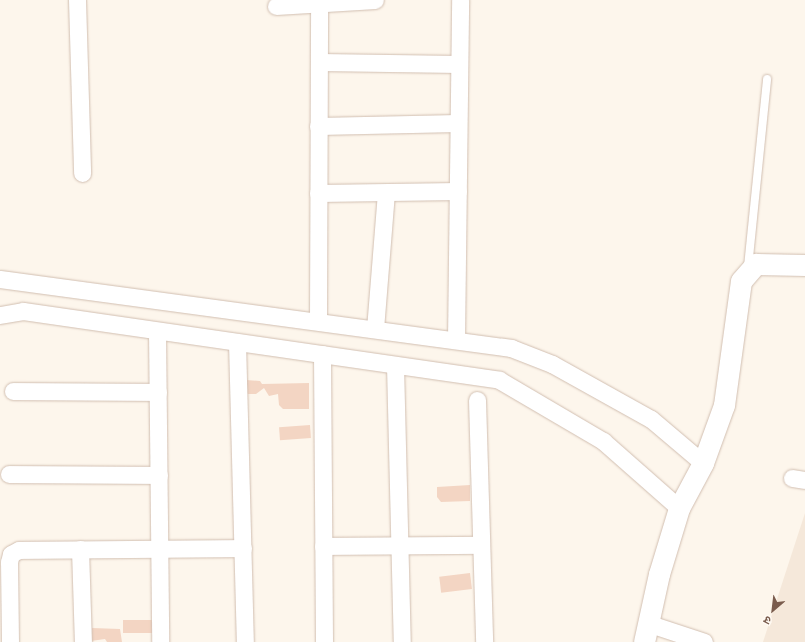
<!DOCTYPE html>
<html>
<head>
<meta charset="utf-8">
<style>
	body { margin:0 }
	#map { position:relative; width:805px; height:642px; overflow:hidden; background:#fdf6ec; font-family:Commissioner,"Noto Sans Devanagari",sans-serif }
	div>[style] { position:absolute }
	.residential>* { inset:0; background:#f5e8da }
	.building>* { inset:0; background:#f3d5c3; transform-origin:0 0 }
	.roads { filter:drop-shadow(0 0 1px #d1beb0) drop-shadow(0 0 1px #d1beb0) }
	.service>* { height:8px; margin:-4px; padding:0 4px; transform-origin:4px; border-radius:4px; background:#fff }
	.minor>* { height:17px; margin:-8.5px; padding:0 8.5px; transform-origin:8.5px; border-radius:8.5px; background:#fff }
	.tertiary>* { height:21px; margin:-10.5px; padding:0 10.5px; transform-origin:10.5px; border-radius:10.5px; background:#fff }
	span { translate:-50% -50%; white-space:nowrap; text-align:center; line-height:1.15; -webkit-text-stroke:3.5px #fffaf3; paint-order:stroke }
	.north { position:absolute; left:753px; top:590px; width:40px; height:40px; -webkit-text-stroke:3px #fffaf3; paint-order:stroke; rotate:208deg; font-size:11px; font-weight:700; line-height:16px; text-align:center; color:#7a5c4d }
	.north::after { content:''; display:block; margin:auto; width:14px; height:18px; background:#7a5c4d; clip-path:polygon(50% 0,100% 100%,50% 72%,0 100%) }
</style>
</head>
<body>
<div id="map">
	<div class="residential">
		<div style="clip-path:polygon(805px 513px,805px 642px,763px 642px)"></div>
	</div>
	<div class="building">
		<div style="clip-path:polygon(246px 380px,260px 381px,262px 384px,309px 383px,309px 409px,283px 409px,279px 405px,278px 394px,269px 396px,264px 388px,256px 394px,247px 394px)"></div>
		<div style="left:310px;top:425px;width:13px;height:31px;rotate:86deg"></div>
		<div style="clip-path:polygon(470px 485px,470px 501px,441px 502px,437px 497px,437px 487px)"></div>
		<div style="left:470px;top:573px;width:16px;height:31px;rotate:83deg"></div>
		<div style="left:153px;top:620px;width:13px;height:30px;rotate:90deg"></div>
		<div style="clip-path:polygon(92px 628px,120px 629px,122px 642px,107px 642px,105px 639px,91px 641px)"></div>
	</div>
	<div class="roads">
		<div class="service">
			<div style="left:748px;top:267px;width:189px;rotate:-84.2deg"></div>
		</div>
		<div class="minor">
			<div style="left:77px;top:0;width:173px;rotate:88.3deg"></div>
			<div style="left:276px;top:6px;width:99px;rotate:-3.5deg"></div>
			<div style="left:319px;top:62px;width:140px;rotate:0.8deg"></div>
			<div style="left:318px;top:126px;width:140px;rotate:-1.2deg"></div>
			<div style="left:318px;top:193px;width:140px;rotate:-0.8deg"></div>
			<div style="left:0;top:279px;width:516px;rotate:7.69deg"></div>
			<div style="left:511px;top:348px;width:44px;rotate:21.3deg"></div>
			<div style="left:552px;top:364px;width:113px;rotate:29.1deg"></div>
			<div style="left:651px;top:419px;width:68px;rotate:40.2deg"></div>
			<div style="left:0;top:315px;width:23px;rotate:-10deg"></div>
			<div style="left:23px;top:311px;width:481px;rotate:8.2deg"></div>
			<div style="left:499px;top:380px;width:121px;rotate:30.4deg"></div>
			<div style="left:603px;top:441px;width:101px;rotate:41.4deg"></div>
			<div style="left:318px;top:321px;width:321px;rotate:-89.8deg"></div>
			<div style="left:375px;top:329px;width:137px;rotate:-85.4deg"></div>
			<div style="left:157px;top:331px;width:311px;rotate:89.4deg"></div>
			<div style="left:456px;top:340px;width:340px;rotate:-89.3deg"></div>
			<div style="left:237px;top:342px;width:300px;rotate:88.5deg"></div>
			<div style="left:322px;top:354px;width:288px;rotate:89.6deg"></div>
			<div style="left:395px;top:365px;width:277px;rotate:88.6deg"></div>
			<div style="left:13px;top:391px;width:145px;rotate:0.4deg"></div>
			<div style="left:477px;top:400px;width:242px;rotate:88.3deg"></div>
			<div style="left:9px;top:474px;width:150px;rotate:0.4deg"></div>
			<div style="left:792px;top:478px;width:13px;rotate:9deg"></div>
			<div style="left:323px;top:546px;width:158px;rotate:-0.4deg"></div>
			<div style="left:80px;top:549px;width:93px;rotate:88.2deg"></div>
			<div style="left:647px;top:623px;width:60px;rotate:18.4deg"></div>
			<div style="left:10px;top:642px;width:80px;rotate:-90.7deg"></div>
			<div style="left:9px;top:562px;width:8px;rotate:-76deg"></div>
			<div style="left:11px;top:554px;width:9px;rotate:-27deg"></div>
			<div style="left:19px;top:550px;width:224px;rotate:-0.5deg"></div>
		</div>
		<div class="tertiary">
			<div style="left:644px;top:642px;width:70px;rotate:-77.6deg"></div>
			<div style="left:659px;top:574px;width:69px;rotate:-73.1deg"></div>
			<div style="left:679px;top:508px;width:51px;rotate:-61.9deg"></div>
			<div style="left:703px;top:463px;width:62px;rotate:-70.1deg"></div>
			<div style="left:724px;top:405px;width:125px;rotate:-82.2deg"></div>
			<div style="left:741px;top:281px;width:23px;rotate:-49deg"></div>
			<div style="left:756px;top:264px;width:49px;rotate:1.2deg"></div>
		</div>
	</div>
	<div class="north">उ</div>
</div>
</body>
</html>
